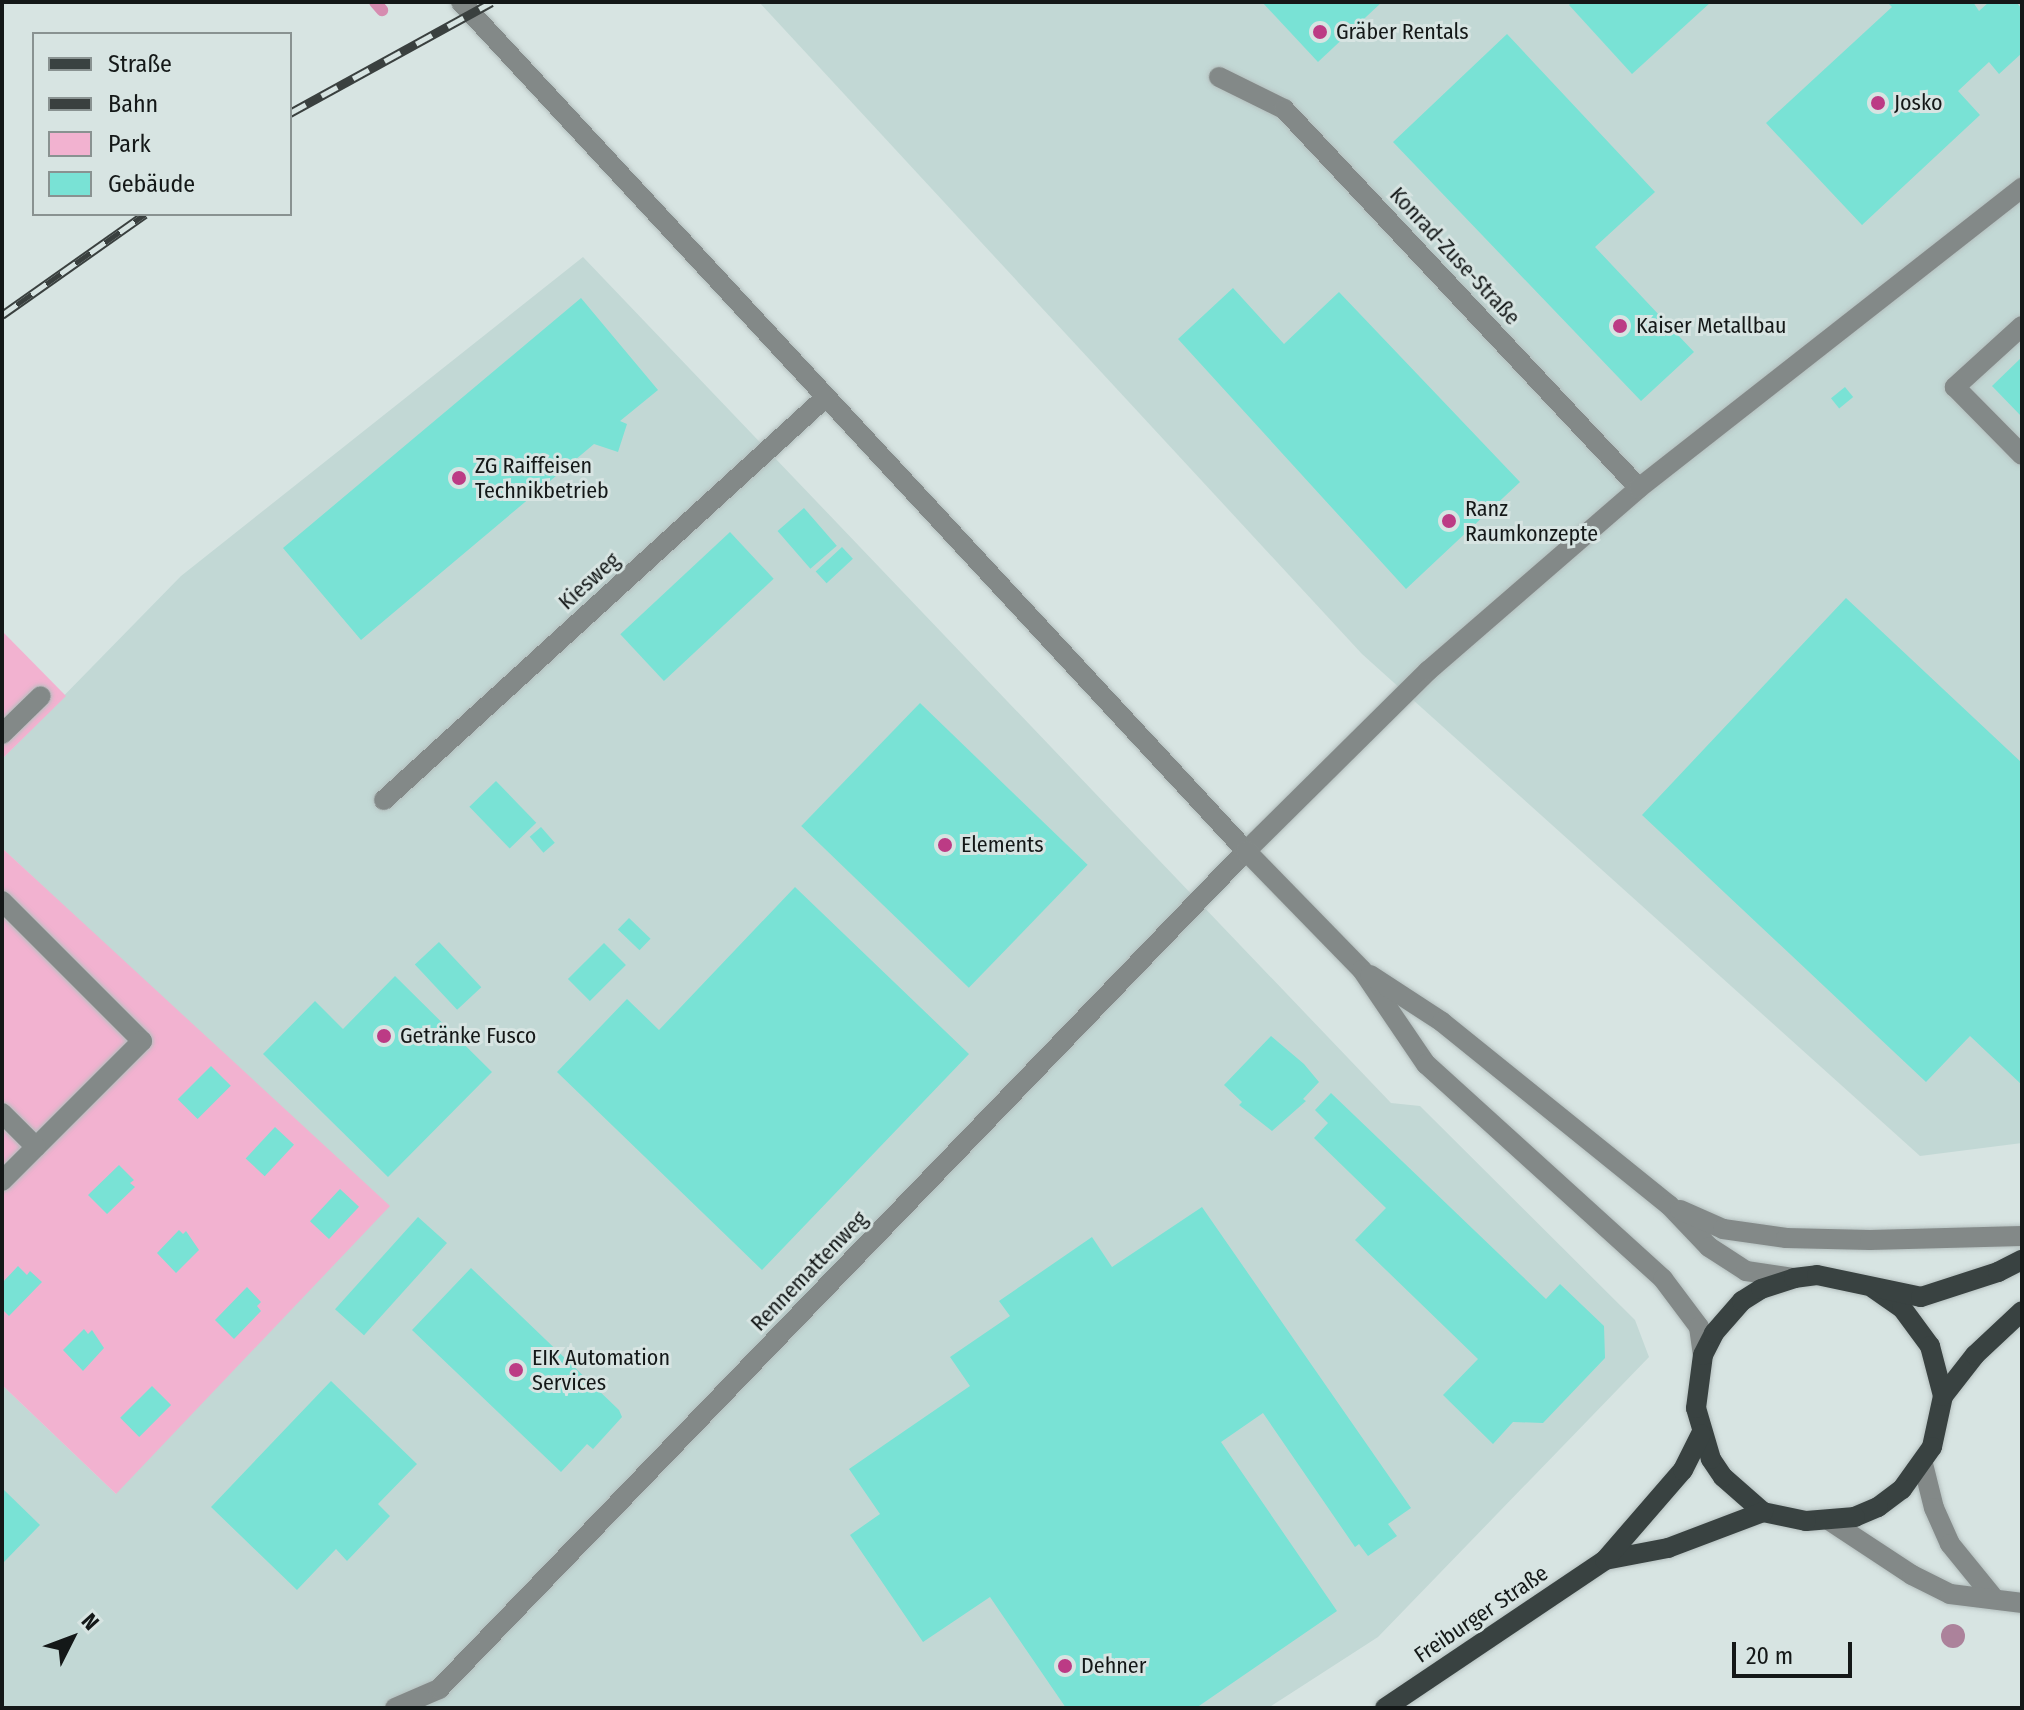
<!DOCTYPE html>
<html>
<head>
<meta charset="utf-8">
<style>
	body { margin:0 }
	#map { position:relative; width:2024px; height:1710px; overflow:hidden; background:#d7e4e2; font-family:"Fira Sans Condensed",sans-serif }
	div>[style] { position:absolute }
	.built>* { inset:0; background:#c2d8d5 }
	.green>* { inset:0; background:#f2b2d0 }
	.stream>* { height:12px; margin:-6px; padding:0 6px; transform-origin:6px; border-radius:6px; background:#d68cb0 }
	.building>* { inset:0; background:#79e2d5; transform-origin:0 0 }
	.roads { filter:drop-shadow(0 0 2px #b4bfbe) drop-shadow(0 0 2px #b4bfbe) }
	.service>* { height:20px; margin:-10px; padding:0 10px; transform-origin:10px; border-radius:10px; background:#838988 }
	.minor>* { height:20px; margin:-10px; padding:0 10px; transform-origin:10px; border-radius:10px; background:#838988 }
	.tertiary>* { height:20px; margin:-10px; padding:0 10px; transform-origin:10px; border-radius:10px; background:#838988 }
	.primary>* { height:20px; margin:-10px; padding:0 10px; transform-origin:10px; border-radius:10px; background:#394241 }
	.rail>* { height:9px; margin-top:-4.5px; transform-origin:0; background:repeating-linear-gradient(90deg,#d7e4e2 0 18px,#3a403f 0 36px); box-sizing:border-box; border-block:2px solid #3a403f }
	.trees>* { width:24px; height:24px; margin:-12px; border-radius:50%; background:#ac829b }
	.dots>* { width:22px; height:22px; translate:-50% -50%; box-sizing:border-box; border:4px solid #d7e4e2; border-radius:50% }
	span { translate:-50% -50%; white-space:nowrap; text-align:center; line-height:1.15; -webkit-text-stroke:6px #d7e4e2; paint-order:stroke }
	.poi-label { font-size:22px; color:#141818 }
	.left { translate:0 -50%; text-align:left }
	.street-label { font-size:22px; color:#141818 }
	.frame { position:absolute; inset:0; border:4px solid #141818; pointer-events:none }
	.legend { position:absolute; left:32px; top:32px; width:260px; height:184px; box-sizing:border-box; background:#d7e4e2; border:2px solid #899291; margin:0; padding:10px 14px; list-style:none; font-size:24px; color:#141818 }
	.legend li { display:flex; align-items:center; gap:16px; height:40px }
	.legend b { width:40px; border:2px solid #899291 }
	.north { position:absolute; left:32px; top:1598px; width:80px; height:80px; -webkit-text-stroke:6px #d7e4e2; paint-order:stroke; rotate:48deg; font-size:22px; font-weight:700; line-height:32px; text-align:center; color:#141818 }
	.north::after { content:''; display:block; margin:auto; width:28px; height:36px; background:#141818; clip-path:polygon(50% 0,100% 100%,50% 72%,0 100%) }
	.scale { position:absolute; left:1732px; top:1642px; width:120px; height:36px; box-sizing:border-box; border:4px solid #141818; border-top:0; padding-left:10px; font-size:24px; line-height:28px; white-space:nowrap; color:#141818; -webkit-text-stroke:6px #d7e4e2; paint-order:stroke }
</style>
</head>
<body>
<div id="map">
	<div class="built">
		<div style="clip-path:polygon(759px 2px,2022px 2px,2022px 1143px,1920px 1156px,1362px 654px)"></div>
		<div style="clip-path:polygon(583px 257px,1391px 1103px,1420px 1106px,1635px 1320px,1649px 1357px,1378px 1637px,1268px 1708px,2px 1708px,2px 1385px,116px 1494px,126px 964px,2px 848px,2px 759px,181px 576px)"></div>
	</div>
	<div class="green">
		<div style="clip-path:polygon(2px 631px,66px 696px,2px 759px)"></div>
		<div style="clip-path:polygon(2px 848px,390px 1206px,116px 1494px,2px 1385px)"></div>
	</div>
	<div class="stream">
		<div style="left:375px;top:2px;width:11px;rotate:49deg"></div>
	</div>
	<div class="building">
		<div style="clip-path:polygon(1262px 2px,1382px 2px,1318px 62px)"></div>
		<div style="clip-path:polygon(1572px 2px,1711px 2px,1632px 74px,1569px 5px)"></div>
		<div style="clip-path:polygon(1887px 2px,1973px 2px,1979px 11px,1989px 2px,2016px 2px,2022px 9px,2022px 53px,1999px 74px,1989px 62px,1958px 91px,1980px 115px,1862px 225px,1766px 123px,1892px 7px)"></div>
		<div style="clip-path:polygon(1507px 34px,1655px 192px,1595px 247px,1694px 352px,1641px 401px,1393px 142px)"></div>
		<div style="clip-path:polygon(1233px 288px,1284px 344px,1339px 292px,1520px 482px,1406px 589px,1178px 339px)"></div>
		<div style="clip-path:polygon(581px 298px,658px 390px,620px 421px,627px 424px,618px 452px,594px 444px,361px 640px,283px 548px)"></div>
		<div style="clip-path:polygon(2022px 357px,2022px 417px,1992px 386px)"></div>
		<div style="left:1845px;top:387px;width:13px;height:18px;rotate:51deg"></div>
		<div style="left:804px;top:508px;width:50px;height:35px;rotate:49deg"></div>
		<div style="left:730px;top:532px;width:64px;height:150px;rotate:47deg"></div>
		<div style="left:842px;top:547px;width:16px;height:36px;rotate:47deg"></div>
		<div style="clip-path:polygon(1846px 598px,2022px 763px,2022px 1085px,1970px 1036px,1926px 1082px,1642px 815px)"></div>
		<div style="left:920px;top:703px;width:233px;height:171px;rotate:44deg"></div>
		<div style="left:496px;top:781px;width:58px;height:37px;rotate:46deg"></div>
		<div style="left:541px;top:827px;width:21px;height:15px;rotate:49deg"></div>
		<div style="clip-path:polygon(795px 887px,969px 1054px,762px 1270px,557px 1072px,627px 999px,659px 1030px)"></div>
		<div style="left:629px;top:918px;width:30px;height:16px;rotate:44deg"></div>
		<div style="left:439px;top:942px;width:62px;height:33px;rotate:47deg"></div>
		<div style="left:604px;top:943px;width:31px;height:51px;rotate:45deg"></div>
		<div style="clip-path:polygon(395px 976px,492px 1072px,388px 1177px,263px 1054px,315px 1001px,343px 1029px)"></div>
		<div style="clip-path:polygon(1271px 1036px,1304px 1064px,1319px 1082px,1303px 1099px,1306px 1101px,1272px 1131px,1239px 1105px,1242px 1102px,1224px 1085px)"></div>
		<div style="left:211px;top:1066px;width:28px;height:47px;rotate:45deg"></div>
		<div style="clip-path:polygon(1331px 1093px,1546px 1299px,1560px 1284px,1604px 1326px,1605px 1358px,1543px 1423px,1513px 1422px,1493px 1444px,1443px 1395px,1478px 1359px,1355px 1240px,1386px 1208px,1314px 1138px,1328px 1123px,1315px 1110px)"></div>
		<div style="left:275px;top:1127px;width:26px;height:43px;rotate:43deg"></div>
		<div style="clip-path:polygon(119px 1165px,134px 1180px,130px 1183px,135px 1187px,107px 1214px,88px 1195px)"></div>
		<div style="left:340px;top:1189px;width:26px;height:44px;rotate:43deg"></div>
		<div style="clip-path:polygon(1202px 1207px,1411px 1508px,1388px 1524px,1397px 1536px,1368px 1556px,1359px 1544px,1355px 1547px,1263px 1413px,1221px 1442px,1337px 1611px,1196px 1708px,1066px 1708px,990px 1597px,923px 1642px,850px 1535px,880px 1514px,849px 1469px,970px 1386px,950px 1357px,1010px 1316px,999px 1301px,1092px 1237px,1112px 1267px)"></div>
		<div style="left:418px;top:1217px;width:39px;height:124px;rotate:42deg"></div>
		<div style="clip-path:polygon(179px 1230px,183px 1234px,186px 1231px,199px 1250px,176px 1273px,157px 1253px)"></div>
		<div style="clip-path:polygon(18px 1266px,27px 1275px,30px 1271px,42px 1282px,9px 1316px,2px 1309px,2px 1283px)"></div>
		<div style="clip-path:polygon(471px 1268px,619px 1410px,622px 1417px,593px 1449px,587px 1444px,561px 1472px,412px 1330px)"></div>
		<div style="clip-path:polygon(247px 1287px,261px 1302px,257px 1306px,261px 1311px,234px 1339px,215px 1320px)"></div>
		<div style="clip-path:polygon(84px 1329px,88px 1334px,92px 1330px,104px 1348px,83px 1371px,63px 1350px)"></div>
		<div style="clip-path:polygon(331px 1381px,417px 1464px,378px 1504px,390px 1516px,347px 1561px,336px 1549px,297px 1590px,211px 1507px)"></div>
		<div style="left:152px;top:1386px;width:27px;height:45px;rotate:45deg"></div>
		<div style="clip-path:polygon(2px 1488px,40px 1525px,2px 1564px)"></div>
	</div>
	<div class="roads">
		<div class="service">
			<div style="left:2022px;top:326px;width:91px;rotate:137.7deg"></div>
			<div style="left:1955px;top:387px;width:95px;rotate:45.4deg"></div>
			<div style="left:2px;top:734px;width:54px;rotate:-44.3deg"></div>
			<div style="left:2px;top:901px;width:198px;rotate:45deg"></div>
			<div style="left:142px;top:1041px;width:198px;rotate:135deg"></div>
			<div style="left:2px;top:1113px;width:48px;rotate:45deg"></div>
		</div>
		<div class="minor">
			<div style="left:1219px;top:77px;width:72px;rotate:26.2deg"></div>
			<div style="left:1284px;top:109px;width:519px;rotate:46.87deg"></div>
			<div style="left:384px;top:800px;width:598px;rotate:-42.36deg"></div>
			<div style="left:395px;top:1708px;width:48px;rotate:-23.4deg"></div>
			<div style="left:439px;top:1689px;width:1163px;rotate:-46.08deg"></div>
			<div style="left:1246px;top:851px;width:256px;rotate:-44.7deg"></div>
			<div style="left:1428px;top:671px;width:279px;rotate:-40.9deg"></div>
			<div style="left:1639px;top:488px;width:487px;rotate:-38.1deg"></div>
		</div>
		<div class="tertiary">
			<div style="left:461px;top:2px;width:1156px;rotate:47.24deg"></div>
			<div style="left:1246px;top:851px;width:166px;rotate:45.7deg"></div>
			<div style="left:1362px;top:970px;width:114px;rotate:55.8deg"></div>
			<div style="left:1426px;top:1064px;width:320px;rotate:42.2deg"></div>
			<div style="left:1663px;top:1279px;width:60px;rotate:53.1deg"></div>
			<div style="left:1699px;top:1327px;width:28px;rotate:82deg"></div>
			<div style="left:1370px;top:975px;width:86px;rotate:33.1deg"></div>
			<div style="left:1442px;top:1022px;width:292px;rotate:38.9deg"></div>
			<div style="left:1669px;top:1205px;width:58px;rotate:46.4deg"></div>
			<div style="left:1709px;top:1247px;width:44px;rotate:33deg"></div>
			<div style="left:1746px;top:1271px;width:49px;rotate:8.3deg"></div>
			<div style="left:1680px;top:1210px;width:47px;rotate:23.8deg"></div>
			<div style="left:1723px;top:1229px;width:64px;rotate:8.1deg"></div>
			<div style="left:1786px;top:1238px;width:84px;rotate:1.4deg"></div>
			<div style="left:1870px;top:1240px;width:152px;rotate:-1.5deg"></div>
			<div style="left:1923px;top:1464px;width:45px;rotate:76deg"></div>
			<div style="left:1934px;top:1508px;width:39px;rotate:66deg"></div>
			<div style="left:1950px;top:1544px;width:68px;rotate:50.9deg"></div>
			<div style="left:1830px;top:1521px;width:98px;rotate:33.4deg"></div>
			<div style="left:1912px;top:1575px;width:42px;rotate:26.6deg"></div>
			<div style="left:1950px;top:1594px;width:73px;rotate:7.1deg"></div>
		</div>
		<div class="primary">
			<div style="left:1873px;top:1288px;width:35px;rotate:35deg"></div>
			<div style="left:1902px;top:1308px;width:47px;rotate:53.6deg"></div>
			<div style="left:1930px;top:1346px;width:52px;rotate:75.4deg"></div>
			<div style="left:1943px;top:1396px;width:52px;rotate:102.2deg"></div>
			<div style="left:1932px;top:1447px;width:52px;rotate:125.5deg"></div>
			<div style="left:1902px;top:1489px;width:30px;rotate:143deg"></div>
			<div style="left:1878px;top:1507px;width:25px;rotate:157deg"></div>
			<div style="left:1855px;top:1517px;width:49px;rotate:175.3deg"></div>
			<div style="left:1806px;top:1521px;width:44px;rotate:-168.2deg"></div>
			<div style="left:1763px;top:1512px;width:53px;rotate:-138.8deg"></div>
			<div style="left:1723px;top:1477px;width:22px;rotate:-124deg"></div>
			<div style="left:1711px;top:1459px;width:53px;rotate:-106.4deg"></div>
			<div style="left:1696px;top:1408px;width:53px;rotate:-82.5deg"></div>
			<div style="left:1703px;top:1355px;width:25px;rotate:-63deg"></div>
			<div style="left:1714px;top:1333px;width:43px;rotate:-48.8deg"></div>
			<div style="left:1742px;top:1301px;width:22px;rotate:-32deg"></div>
			<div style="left:1761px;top:1289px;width:35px;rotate:-18deg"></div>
			<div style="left:1794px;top:1278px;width:23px;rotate:-7deg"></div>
			<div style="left:1817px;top:1275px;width:106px;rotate:11.9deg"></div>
			<div style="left:1921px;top:1297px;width:81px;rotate:-18deg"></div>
			<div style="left:1998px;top:1272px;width:27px;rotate:-27deg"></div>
			<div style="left:1943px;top:1396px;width:52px;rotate:-52deg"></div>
			<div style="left:1975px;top:1355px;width:64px;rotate:-43.1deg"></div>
			<div style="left:1605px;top:1560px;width:64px;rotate:-10.8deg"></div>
			<div style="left:1668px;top:1548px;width:102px;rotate:-20.8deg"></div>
			<div style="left:1385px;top:1708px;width:265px;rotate:-33.9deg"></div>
			<div style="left:1605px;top:1560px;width:119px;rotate:-49.1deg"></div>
			<div style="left:1683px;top:1470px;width:40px;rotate:-63.4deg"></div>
		</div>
	</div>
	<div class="rail">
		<div style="left:290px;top:113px;width:230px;rotate:-28.8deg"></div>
		<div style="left:2px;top:315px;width:175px;rotate:-35.2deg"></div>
	</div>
	<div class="trees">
		<div style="left:1953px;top:1636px"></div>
	</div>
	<div class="dots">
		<div style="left:1320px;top:32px;background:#bc3b85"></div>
		<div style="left:1878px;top:103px;background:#bc3b85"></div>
		<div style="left:1620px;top:326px;background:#bc3b85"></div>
		<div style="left:459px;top:478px;background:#bc3b85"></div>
		<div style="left:1449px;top:521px;background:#bc3b85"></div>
		<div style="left:945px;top:845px;background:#bc3b85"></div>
		<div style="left:384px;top:1036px;background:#bc3b85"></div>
		<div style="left:516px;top:1370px;background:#bc3b85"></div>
		<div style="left:1065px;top:1666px;background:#bc3b85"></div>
	</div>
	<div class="poi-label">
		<span class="left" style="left:1336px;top:32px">Gräber Rentals</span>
		<span class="left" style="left:1894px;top:103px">Josko</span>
		<span class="left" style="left:1636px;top:326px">Kaiser Metallbau</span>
		<span class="left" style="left:475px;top:478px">ZG Raiffeisen<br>Technikbetrieb</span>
		<span class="left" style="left:1465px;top:521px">Ranz<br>Raumkonzepte</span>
		<span class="left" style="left:961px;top:845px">Elements</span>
		<span class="left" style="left:400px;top:1036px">Getränke Fusco</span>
		<span class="left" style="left:532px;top:1370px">EIK Automation<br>Services</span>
		<span class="left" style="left:1081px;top:1666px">Dehner</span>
	</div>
	<div class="street-label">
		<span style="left:1455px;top:256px;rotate:47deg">Konrad-Zuse-Straße</span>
		<span style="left:589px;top:581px;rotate:-42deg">Kiesweg</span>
		<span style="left:809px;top:1271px;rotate:-46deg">Rennemattenweg</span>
		<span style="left:1481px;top:1614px;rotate:-34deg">Freiburger Straße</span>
	</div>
	<div class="frame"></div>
	<ul class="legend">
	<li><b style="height:10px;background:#394241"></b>Straße</li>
	<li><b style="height:10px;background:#3a403f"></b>Bahn</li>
	<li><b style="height:22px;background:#f2b2d0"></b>Park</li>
	<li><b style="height:22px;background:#79e2d5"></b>Gebäude</li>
	</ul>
	<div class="north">N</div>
	<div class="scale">20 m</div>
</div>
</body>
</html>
